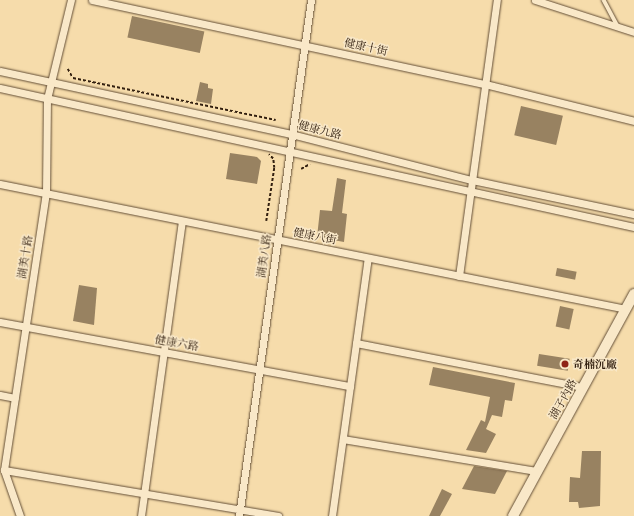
<!DOCTYPE html>
<html>
<head>
<meta charset="utf-8">
<style>
	body { margin:0 }
	#map { position:relative; width:634px; height:516px; overflow:hidden; background:#f6dcab; font-family:"Libre Caslon Text","Noto Serif TC",serif }
	div>[style] { position:absolute }
	.building>* { inset:0; background:#988261; transform-origin:0 0 }
	.path>* { height:1.5px; margin-top:-0.75px; transform-origin:0; background:repeating-linear-gradient(90deg,#332010 0 3px,transparent 0 5px) }
	.roads { filter:drop-shadow(0 0 1px #644f37) drop-shadow(0 0 1px #644f37) }
	.lane>* { height:3.5px; margin:-1.75px; padding:0 1.75px; transform-origin:1.75px; border-radius:1.75px; background:#f9e8c8 }
	.street>* { height:7px; margin:-3.5px; padding:0 3.5px; transform-origin:3.5px; border-radius:3.5px; background:#f9e8c8 }
	.secondary>* { height:10px; margin:-5px; padding:0 5px; transform-origin:5px; border-radius:5px; background:#f9e8c8 }
	.dots>* { width:11px; height:11px; translate:-50% -50%; box-sizing:border-box; border:2px solid #f9e8c8; border-radius:50% }
	span { translate:-50% -50%; white-space:nowrap; text-align:center; line-height:1.15; -webkit-text-stroke:3px #f9e8c8; paint-order:stroke }
	.street-label { font-size:11px; color:#332010 }
	.poi-label { font-size:11px; color:#332010; font-weight:700 }
	.left { translate:0 -50%; text-align:left }
</style>
</head>
<body>
<div id="map">
	<div class="building">
		<div style="left:132px;top:16px;width:74px;height:22px;rotate:12deg"></div>
		<div style="clip-path:polygon(200px 82px,208px 84px,208px 88px,213px 89px,211px 104px,196px 101px)"></div>
		<div style="left:521px;top:106px;width:43px;height:30px;rotate:13deg"></div>
		<div style="clip-path:polygon(230px 153px,257px 157px,261px 161px,257px 184px,226px 179px)"></div>
		<div style="clip-path:polygon(337px 178px,346px 180px,342px 213px,347px 214px,344px 242px,317px 237px,320px 210px,332px 211px)"></div>
		<div style="left:557px;top:268px;width:20px;height:8px;rotate:11deg"></div>
		<div style="clip-path:polygon(79px 285px,97px 288px,94px 325px,73px 321px)"></div>
		<div style="left:560px;top:306px;width:14px;height:21px;rotate:12deg"></div>
		<div style="left:539px;top:354px;width:31px;height:12px;rotate:9deg"></div>
		<div style="clip-path:polygon(433px 367px,515px 383px,512px 401px,505px 400px,502px 417px,492px 415px,486px 429px,496px 434px,486px 453px,466px 450px,481px 420px,485px 422px,490px 397px,429px 385px)"></div>
		<div style="clip-path:polygon(582px 451px,601px 451px,600px 506px,579px 508px,578px 502px,569px 502px,570px 477px,580px 478px)"></div>
		<div style="clip-path:polygon(474px 466px,507px 471px,495px 494px,462px 489px)"></div>
		<div style="clip-path:polygon(442px 489px,452px 494px,440px 516px,429px 516px)"></div>
	</div>
	<div class="path">
		<div style="left:68px;top:69px;width:10px;rotate:61deg"></div>
		<div style="left:73px;top:78px;width:207px;rotate:11.7deg"></div>
		<div style="left:301px;top:169px;width:10px;rotate:-29deg"></div>
		<div style="left:266px;top:221px;width:54px;rotate:-81.4deg"></div>
		<div style="left:274px;top:168px;width:9px;rotate:-96deg"></div>
		<div style="left:273px;top:159px;width:6px;rotate:-135deg"></div>
	</div>
	<div class="roads">
		<div class="lane">
			<div style="left:604px;top:0;width:30px;rotate:62deg"></div>
		</div>
		<div class="street">
			<div style="left:92px;top:0;width:402px;rotate:12.1deg"></div>
			<div style="left:485px;top:84px;width:154px;rotate:13.9deg"></div>
			<div style="left:535px;top:0;width:104px;rotate:17.9deg"></div>
			<div style="left:0;top:71px;width:298px;rotate:12.2deg"></div>
			<div style="left:291px;top:134px;width:187px;rotate:14.3deg"></div>
			<div style="left:472px;top:180px;width:166px;rotate:11.9deg"></div>
			<div style="left:0;top:88px;width:649px;rotate:12.37deg"></div>
			<div style="left:0;top:184px;width:638px;rotate:11.29deg"></div>
			<div style="left:459px;top:276px;width:279px;rotate:-82.2deg"></div>
			<div style="left:0;top:322px;width:356px;rotate:10.4deg"></div>
			<div style="left:356px;top:343px;width:231px;rotate:11deg"></div>
			<div style="left:0;top:395px;width:15px;rotate:11deg"></div>
			<div style="left:343px;top:439px;width:197px;rotate:9.4deg"></div>
			<div style="left:4px;top:470px;width:278px;rotate:9.5deg"></div>
			<div style="left:20px;top:516px;width:49px;rotate:-109.2deg"></div>
			<div style="left:4px;top:470px;width:280px;rotate:-81.4deg"></div>
			<div style="left:46px;top:193px;width:94px;rotate:-89.4deg"></div>
			<div style="left:47px;top:99px;width:102px;rotate:-76.4deg"></div>
			<div style="left:141px;top:516px;width:298px;rotate:-82.1deg"></div>
			<div style="left:239px;top:516px;width:521px;rotate:-82.06deg"></div>
			<div style="left:332px;top:516px;width:260px;rotate:-82.1deg"></div>
		</div>
		<div class="secondary">
			<div style="left:513px;top:516px;width:253px;rotate:-61.4deg"></div>
		</div>
	</div>
	<div class="dots">
		<div style="left:565px;top:364px;background:#8f2418"></div>
	</div>
	<div class="street-label">
		<span style="left:366px;top:47px;rotate:12deg">健康十街</span>
		<span style="left:320px;top:130px;rotate:14deg">健康九路</span>
		<span style="left:315px;top:236px;rotate:11deg">健康八街</span>
		<span style="left:264px;top:256px;rotate:-82deg">湖美八路</span>
		<span style="left:25px;top:257px;rotate:-81deg">湖美十路</span>
		<span style="left:177px;top:343px;rotate:10deg">健康六路</span>
		<span style="left:563px;top:399px;rotate:-61deg">湖子內路</span>
	</div>
	<div class="poi-label">
		<span class="left" style="left:573px;top:364px">奇楠沉廠</span>
	</div>
</div>
</body>
</html>
